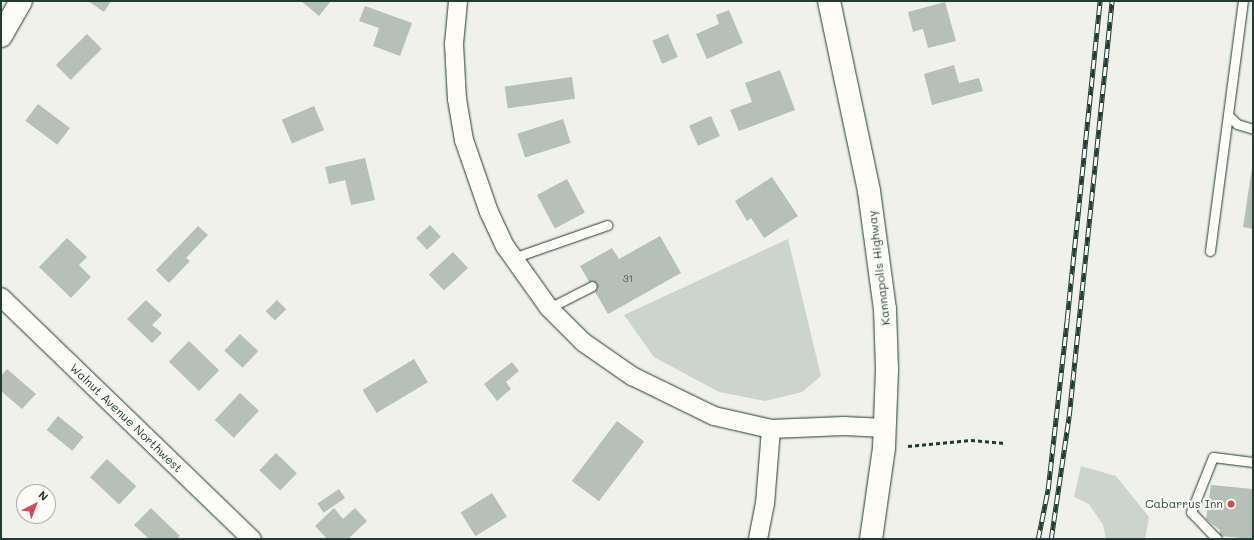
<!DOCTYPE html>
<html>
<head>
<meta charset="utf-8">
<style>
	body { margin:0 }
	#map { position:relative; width:1254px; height:540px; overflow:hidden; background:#f0f1eb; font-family:Mali,sans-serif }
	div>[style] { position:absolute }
	.green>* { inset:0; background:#cdd3cd }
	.building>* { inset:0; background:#b6bfb8; transform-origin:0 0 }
	.path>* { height:2.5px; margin-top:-1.25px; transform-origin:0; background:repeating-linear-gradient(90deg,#1f3d34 0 4px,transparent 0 7px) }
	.roads { filter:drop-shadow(0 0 1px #1f3d34) drop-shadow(0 0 1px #1f3d34) }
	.service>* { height:9px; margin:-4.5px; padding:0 4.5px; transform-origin:4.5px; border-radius:4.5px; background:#fdfcf7 }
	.minor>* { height:18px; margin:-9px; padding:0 9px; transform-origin:9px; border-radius:9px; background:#fdfcf7 }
	.tertiary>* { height:22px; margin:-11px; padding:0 11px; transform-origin:11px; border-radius:11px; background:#fdfcf7 }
	.secondary>* { height:22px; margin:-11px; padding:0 11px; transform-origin:11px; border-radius:11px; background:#fdfcf7 }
	.rail>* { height:4.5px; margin-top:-2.25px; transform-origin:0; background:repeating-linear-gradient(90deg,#fdfcf7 0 9px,#1f3d34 0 18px); box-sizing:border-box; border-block:1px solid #1f3d34 }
	.dots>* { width:11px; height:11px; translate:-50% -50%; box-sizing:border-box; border:2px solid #fdfcf7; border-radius:50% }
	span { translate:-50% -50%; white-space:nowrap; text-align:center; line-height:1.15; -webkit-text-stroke:4px #fdfcf7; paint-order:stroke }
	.number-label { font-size:10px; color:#455e55 }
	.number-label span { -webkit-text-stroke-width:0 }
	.street-label { font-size:12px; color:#1f3d34 }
	.poi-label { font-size:12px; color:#1f3d34 }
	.right { translate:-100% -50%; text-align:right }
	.frame { position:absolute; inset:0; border:2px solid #1f3d34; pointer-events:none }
	.north { position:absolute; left:16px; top:484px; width:40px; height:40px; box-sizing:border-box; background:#fdfcf7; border:1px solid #a4b0a9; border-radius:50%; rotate:42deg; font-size:11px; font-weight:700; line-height:16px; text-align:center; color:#1f3d34 }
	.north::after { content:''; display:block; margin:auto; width:14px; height:18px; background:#d1495b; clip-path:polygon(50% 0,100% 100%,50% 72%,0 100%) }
</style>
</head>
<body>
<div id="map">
	<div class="green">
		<div style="clip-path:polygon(788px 239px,821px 376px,802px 392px,765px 401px,719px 392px,654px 357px,624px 315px)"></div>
		<div style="clip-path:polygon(1081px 466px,1116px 476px,1149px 517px,1145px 539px,1106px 539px,1103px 525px,1089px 504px,1074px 497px)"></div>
	</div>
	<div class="building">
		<div style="clip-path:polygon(88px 1px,111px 1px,104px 12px)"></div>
		<div style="clip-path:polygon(301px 1px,331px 1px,319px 16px)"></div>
		<div style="clip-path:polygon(945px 2px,956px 41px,928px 48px,923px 29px,913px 32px,908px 12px)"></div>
		<div style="clip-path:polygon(365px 6px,412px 23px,400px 56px,373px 46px,379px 28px,359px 21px)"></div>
		<div style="clip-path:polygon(729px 10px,743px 43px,707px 59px,696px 34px,719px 24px,716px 15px)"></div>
		<div style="left:87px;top:34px;width:21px;height:44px;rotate:45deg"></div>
		<div style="left:668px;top:34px;width:25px;height:17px;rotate:67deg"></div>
		<div style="clip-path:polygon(954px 65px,959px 83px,979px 78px,983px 91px,932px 105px,924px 74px)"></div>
		<div style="clip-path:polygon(780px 70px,795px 110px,739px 131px,730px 110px,752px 102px,745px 83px)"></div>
		<div style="left:572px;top:77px;width:22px;height:68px;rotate:82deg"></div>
		<div style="left:38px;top:104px;width:40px;height:21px;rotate:37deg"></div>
		<div style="left:314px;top:106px;width:26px;height:35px;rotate:67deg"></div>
		<div style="left:711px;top:116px;width:22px;height:24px;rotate:66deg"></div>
		<div style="left:563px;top:119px;width:25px;height:48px;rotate:72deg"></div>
		<div style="clip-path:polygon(365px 158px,375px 200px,351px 205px,345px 180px,329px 184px,325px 167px)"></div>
		<div style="clip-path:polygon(1252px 168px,1253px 168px,1253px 229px,1243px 227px)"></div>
		<div style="clip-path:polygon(772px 177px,798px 216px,764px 238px,751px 218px,747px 221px,735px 201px)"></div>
		<div style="left:567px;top:179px;width:38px;height:34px;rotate:62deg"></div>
		<div style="left:430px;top:225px;width:16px;height:19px;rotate:47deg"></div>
		<div style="clip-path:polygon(198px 226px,208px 235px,186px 258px,190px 261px,169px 283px,156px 270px)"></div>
		<div style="clip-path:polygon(660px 236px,681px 273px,608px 314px,580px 266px,612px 248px,619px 259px)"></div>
		<div style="clip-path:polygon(67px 238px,87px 257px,79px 265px,91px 277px,71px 298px,39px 267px)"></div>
		<div style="left:453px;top:252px;width:22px;height:33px;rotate:47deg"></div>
		<div style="clip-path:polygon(146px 300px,162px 315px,152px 325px,162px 333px,152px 343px,127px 319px)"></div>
		<div style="left:277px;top:300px;width:13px;height:16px;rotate:45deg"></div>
		<div style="left:240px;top:334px;width:25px;height:23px;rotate:43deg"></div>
		<div style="left:189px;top:341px;width:42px;height:29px;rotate:44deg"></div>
		<div style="left:414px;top:359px;width:27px;height:60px;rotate:59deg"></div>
		<div style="clip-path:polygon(512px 362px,519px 371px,506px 382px,511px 389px,497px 401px,484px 384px)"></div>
		<div style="clip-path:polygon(7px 369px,36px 394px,22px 409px,1px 391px,1px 376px)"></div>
		<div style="left:240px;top:393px;width:26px;height:37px;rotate:43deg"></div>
		<div style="left:58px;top:416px;width:33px;height:18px;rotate:39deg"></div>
		<div style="left:617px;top:421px;width:34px;height:75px;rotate:37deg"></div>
		<div style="left:276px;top:453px;width:29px;height:24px;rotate:44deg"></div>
		<div style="left:107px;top:459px;width:40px;height:25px;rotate:43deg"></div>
		<div style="clip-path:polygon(1211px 485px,1253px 489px,1253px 539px,1219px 536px,1220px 530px,1206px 519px)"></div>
		<div style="left:339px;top:489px;width:11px;height:26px;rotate:56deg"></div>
		<div style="left:492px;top:493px;width:28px;height:37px;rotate:58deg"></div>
		<div style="clip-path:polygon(151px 508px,180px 536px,177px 539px,149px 539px,134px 525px)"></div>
		<div style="clip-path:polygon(334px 508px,343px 519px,355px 508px,367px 521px,348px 539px,327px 539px,315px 526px)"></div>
	</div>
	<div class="path">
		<div style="left:908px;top:446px;width:63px;rotate:-5.4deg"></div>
		<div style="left:971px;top:440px;width:34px;rotate:5deg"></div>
	</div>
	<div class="roads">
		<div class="service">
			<div style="left:1228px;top:115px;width:13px;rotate:45deg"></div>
			<div style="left:1237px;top:124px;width:17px;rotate:17deg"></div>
			<div style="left:1210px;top:251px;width:252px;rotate:-82.5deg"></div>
			<div style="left:513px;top:258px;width:100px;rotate:-19.3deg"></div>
			<div style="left:549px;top:308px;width:48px;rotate:-27.1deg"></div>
			<div style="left:1217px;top:539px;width:37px;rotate:-134deg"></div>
			<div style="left:1191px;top:512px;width:59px;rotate:-68.2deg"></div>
			<div style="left:1213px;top:457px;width:40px;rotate:7.1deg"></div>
		</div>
		<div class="minor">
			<div style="left:458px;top:1px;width:43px;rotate:95.3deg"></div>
			<div style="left:454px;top:44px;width:55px;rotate:86.9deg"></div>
			<div style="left:457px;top:99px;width:42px;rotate:80.3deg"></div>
			<div style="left:464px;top:140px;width:76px;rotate:70.9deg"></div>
			<div style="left:489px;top:212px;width:38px;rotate:65deg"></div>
			<div style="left:505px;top:246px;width:76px;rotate:54.6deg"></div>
			<div style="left:549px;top:308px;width:48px;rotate:45deg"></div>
			<div style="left:583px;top:342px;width:60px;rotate:34.8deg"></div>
			<div style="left:632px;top:376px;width:91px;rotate:26deg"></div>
			<div style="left:714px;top:416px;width:58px;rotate:12.8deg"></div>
			<div style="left:771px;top:429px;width:73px;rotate:-2.4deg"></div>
			<div style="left:844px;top:426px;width:41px;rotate:2.8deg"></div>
			<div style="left:1px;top:297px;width:349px;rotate:44deg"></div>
			<div style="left:758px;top:539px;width:36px;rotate:-79deg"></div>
			<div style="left:765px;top:504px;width:75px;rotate:-85.4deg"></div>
		</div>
		<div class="tertiary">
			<div style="left:1px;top:36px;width:40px;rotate:-60.3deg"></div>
		</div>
		<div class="secondary">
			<div style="left:829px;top:1px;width:194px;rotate:78.1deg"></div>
			<div style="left:869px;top:191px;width:119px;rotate:82.3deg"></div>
			<div style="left:885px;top:309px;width:61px;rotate:88.1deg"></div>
			<div style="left:887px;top:370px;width:78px;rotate:92.2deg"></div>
			<div style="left:884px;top:448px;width:92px;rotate:98.1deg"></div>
		</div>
	</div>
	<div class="rail">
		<div style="left:1038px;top:539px;width:51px;rotate:-78.7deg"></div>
		<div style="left:1048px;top:489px;width:171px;rotate:-83.6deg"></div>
		<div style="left:1067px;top:319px;width:320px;rotate:-84.1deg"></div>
		<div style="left:1051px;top:539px;width:124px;rotate:-81.7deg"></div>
		<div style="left:1069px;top:416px;width:417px;rotate:-84.1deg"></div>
	</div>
	<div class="dots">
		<div style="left:1231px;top:504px;background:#d1495b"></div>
	</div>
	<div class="number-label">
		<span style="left:628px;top:279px">31</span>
	</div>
	<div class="street-label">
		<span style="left:879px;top:268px;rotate:-97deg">Kannapolis Highway</span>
		<span style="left:126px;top:418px;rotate:44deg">Walnut Avenue Northwest</span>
	</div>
	<div class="poi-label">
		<span class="right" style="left:1223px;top:504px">Cabarrus Inn</span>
	</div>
	<div class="frame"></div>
	<div class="north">N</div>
</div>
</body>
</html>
